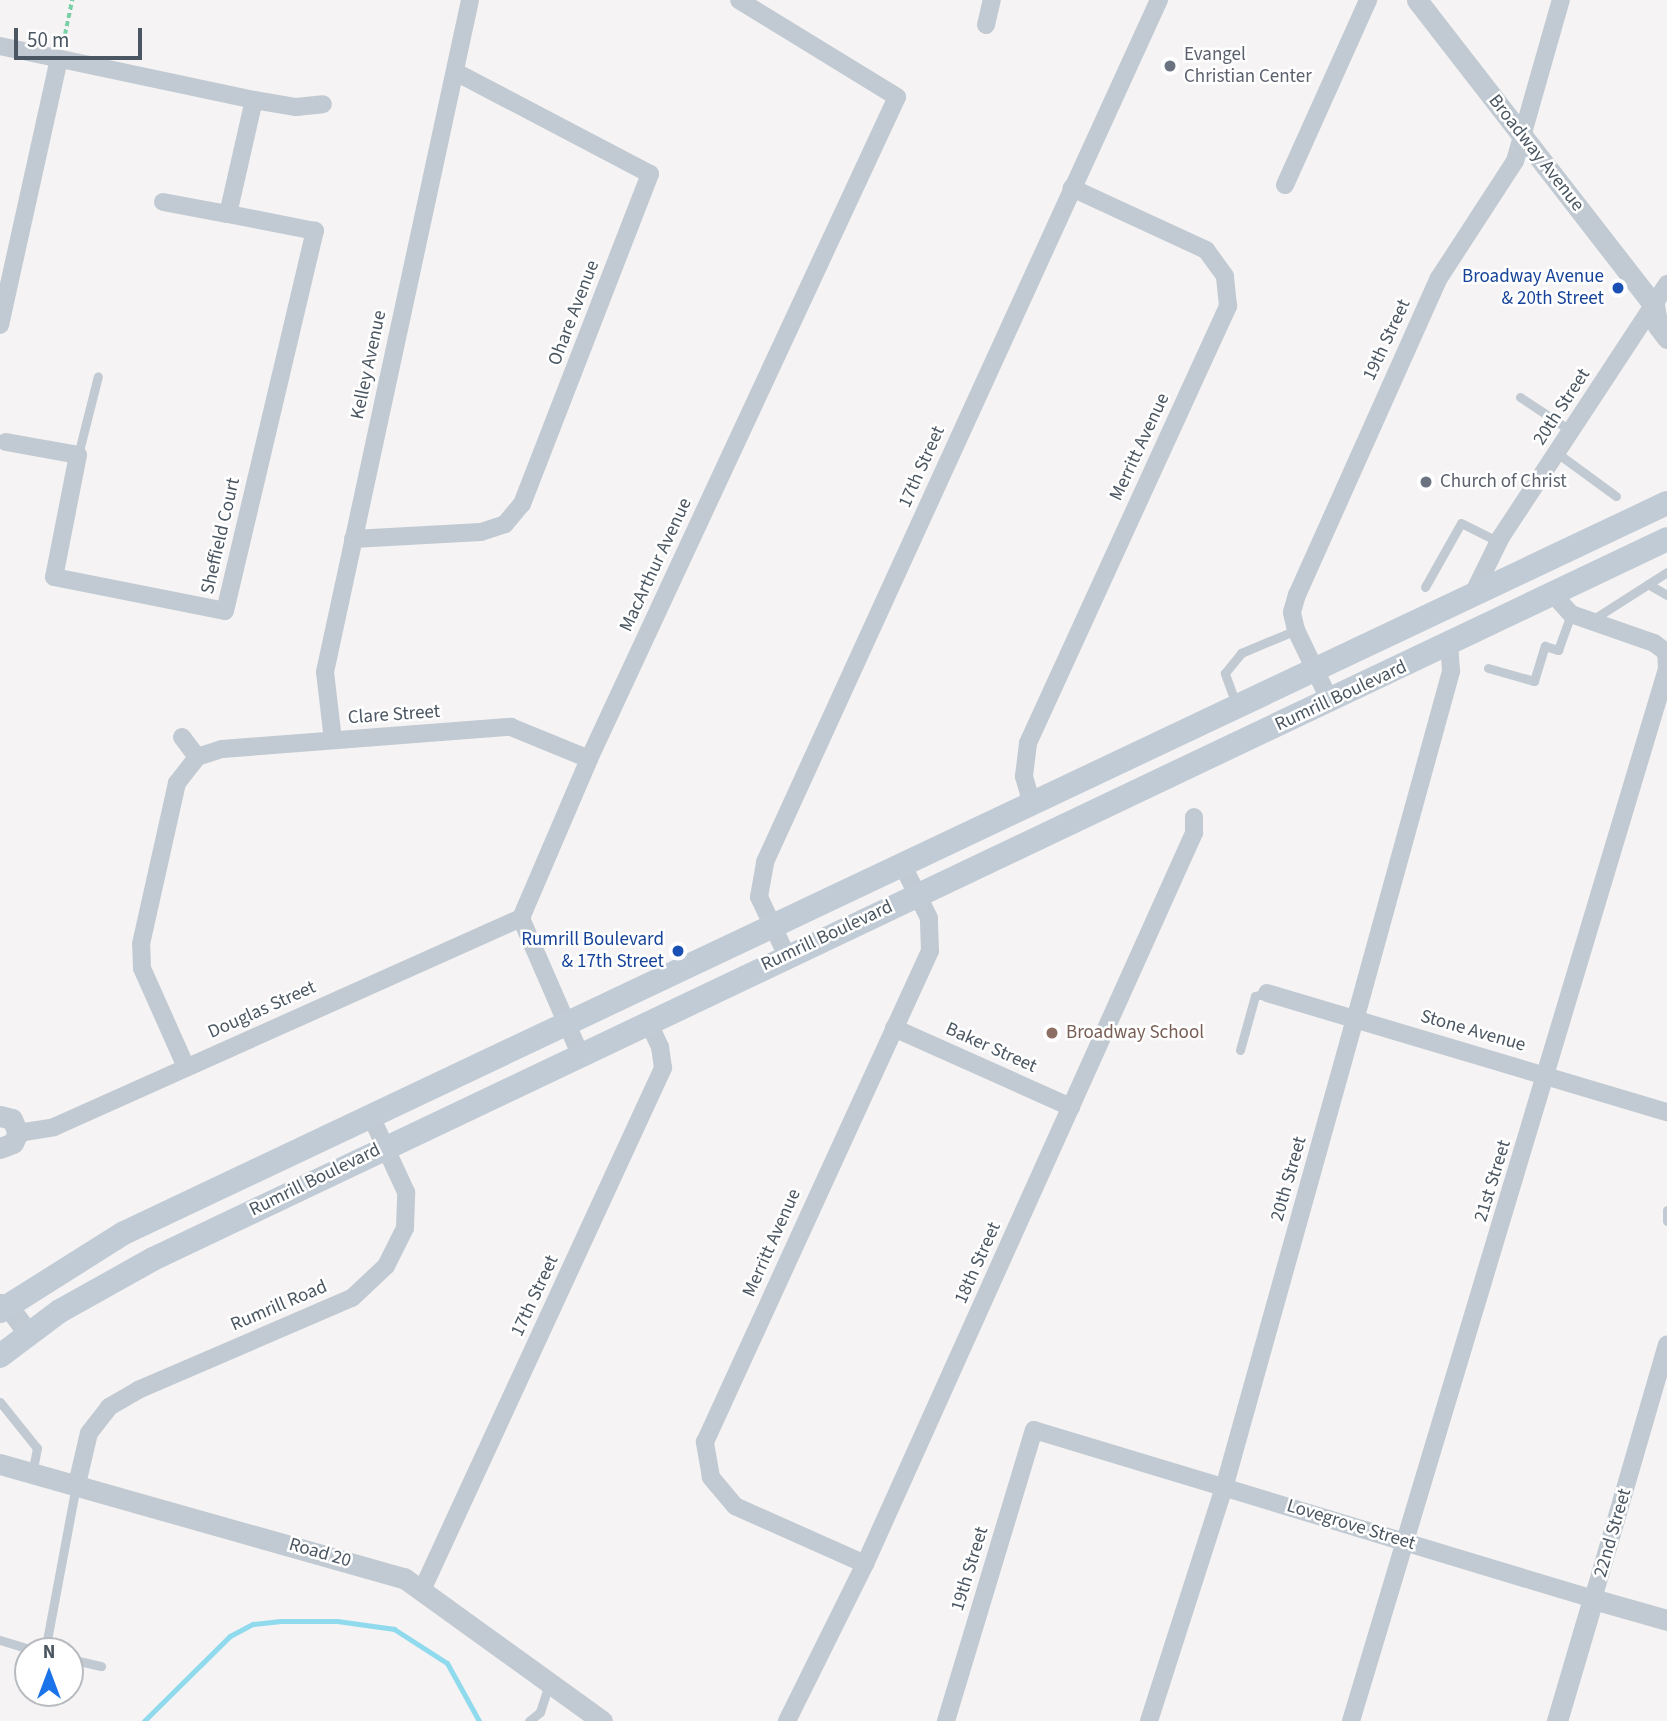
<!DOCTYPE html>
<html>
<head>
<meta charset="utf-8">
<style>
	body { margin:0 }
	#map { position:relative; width:1667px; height:1721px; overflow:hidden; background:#f5f3f3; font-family:"Source Sans 3",sans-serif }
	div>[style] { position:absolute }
	.stream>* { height:5px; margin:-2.5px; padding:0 2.5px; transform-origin:2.5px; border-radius:2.5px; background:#90daee }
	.path>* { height:3.5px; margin-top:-1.75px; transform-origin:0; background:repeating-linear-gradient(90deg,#7ad0a6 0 5px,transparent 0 8.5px) }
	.service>* { height:9px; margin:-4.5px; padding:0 4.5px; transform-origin:4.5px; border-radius:4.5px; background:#c1cad2 }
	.minor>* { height:18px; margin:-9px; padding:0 9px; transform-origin:9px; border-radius:9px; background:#c1cad2 }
	.tertiary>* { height:21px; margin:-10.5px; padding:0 10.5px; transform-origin:10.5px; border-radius:10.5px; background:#c1cad2 }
	.secondary>* { height:24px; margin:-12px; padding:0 12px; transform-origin:12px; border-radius:12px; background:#c1cbd6 }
	.dots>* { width:19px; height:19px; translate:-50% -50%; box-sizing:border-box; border:4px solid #fff; border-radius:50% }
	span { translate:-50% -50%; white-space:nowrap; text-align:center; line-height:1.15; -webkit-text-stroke:5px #fff; paint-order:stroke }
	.worship-label { font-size:19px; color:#5b616d }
	.left { translate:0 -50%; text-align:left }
	.street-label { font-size:19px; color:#4a5661 }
	.transit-label { font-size:19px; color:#164399 }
	.right { translate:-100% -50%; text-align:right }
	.education-label { font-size:19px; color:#785e54 }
	.north { position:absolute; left:14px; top:1637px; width:70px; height:70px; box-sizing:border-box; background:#fff; border:2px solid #b7bbc0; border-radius:50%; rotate:0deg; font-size:19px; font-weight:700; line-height:28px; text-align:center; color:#4a5661 }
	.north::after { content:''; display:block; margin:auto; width:24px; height:32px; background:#1a73e8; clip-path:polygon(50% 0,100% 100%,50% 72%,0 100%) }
	.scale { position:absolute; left:14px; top:28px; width:128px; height:32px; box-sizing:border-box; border:4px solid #4a5661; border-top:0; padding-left:9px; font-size:21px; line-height:24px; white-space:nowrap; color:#4a5661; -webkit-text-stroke:5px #fff; paint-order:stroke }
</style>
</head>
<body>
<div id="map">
	<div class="stream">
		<div style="left:144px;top:1721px;width:121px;rotate:-44.7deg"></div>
		<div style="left:230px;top:1636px;width:26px;rotate:-28deg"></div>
		<div style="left:253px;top:1624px;width:28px;rotate:-6deg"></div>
		<div style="left:281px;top:1621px;width:56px"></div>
		<div style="left:337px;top:1621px;width:58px;rotate:8deg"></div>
		<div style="left:394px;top:1629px;width:63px;rotate:32.7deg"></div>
		<div style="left:447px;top:1663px;width:66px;rotate:61.1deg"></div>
	</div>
	<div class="path">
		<div style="left:63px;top:43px;width:44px;rotate:-78.2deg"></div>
	</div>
	<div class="service">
		<div style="left:1520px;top:397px;width:61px;rotate:33.7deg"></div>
		<div style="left:1557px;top:453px;width:73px;rotate:36.1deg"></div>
		<div style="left:78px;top:455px;width:81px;rotate:-75.8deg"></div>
		<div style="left:1648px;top:584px;width:22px;rotate:30deg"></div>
		<div style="left:1425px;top:587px;width:73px;rotate:-60.6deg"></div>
		<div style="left:1461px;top:523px;width:42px;rotate:26.6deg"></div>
		<div style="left:1592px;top:620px;width:89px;rotate:-32.6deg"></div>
		<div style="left:1488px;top:668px;width:48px;rotate:15.8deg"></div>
		<div style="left:1534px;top:681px;width:37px;rotate:-73deg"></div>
		<div style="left:1545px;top:646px;width:14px;rotate:17deg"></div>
		<div style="left:1558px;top:650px;width:38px;rotate:-70deg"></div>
		<div style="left:1236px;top:704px;width:33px;rotate:-110deg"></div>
		<div style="left:1225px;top:673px;width:26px;rotate:-51deg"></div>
		<div style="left:1241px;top:653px;width:60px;rotate:-22.7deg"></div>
		<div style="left:1240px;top:1050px;width:56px;rotate:-74.5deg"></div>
		<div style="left:1255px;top:996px;width:12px;rotate:-14deg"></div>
		<div style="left:1667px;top:1210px;width:11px;rotate:90deg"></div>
		<div style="left:0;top:1402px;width:59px;rotate:51.2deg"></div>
		<div style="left:37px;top:1448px;width:25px;rotate:101deg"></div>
		<div style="left:0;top:1640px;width:38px;rotate:17deg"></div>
		<div style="left:45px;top:1651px;width:168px;rotate:-79.4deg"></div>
		<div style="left:70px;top:1659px;width:32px;rotate:13deg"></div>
		<div style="left:529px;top:1721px;width:14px;rotate:-39deg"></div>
		<div style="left:540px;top:1712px;width:29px;rotate:-72deg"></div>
	</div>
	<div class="minor">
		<div style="left:986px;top:25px;width:26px;rotate:-77deg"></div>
		<div style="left:0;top:46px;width:260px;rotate:12deg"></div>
		<div style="left:254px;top:100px;width:43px;rotate:9.5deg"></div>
		<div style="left:296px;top:107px;width:27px;rotate:-6deg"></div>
		<div style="left:1285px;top:185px;width:203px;rotate:-65.8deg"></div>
		<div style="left:163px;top:202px;width:66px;rotate:10.5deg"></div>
		<div style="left:228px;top:214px;width:117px;rotate:-77.2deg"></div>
		<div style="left:0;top:325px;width:272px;rotate:-77.5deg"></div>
		<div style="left:6px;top:442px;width:73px;rotate:10.2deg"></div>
		<div style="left:78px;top:455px;width:124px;rotate:101.1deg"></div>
		<div style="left:54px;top:577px;width:174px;rotate:11.2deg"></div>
		<div style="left:225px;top:611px;width:391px;rotate:-76.7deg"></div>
		<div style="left:315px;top:231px;width:89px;rotate:-168.9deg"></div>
		<div style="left:353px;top:539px;width:128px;rotate:-3.1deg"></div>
		<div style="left:481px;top:532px;width:25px;rotate:-18deg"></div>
		<div style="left:505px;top:524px;width:26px;rotate:-50deg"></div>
		<div style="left:522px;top:504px;width:354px;rotate:-68.8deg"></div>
		<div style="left:650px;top:174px;width:219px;rotate:-152.3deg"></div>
		<div style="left:1474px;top:592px;width:61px;rotate:-63.9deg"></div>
		<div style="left:1501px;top:537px;width:303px;rotate:-56.7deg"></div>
		<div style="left:1330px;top:701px;width:79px;rotate:-115.6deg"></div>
		<div style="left:1296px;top:630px;width:18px;rotate:-103deg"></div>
		<div style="left:1292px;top:612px;width:18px;rotate:-74deg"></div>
		<div style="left:1297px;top:595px;width:347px;rotate:-65.9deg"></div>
		<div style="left:1439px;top:278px;width:140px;rotate:-57deg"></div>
		<div style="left:1515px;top:161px;width:167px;rotate:-74.1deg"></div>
		<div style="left:182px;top:737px;width:25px;rotate:53deg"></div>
		<div style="left:333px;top:740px;width:68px;rotate:-96.7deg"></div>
		<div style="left:325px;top:672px;width:687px;rotate:-77.82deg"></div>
		<div style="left:1031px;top:801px;width:26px;rotate:-106deg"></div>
		<div style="left:1024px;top:776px;width:33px;rotate:-83deg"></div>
		<div style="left:1028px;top:743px;width:481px;rotate:-65.4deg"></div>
		<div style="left:1228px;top:306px;width:30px;rotate:-96deg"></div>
		<div style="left:1225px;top:276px;width:32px;rotate:-126deg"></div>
		<div style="left:1206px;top:250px;width:148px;rotate:-155.2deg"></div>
		<div style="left:786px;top:954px;width:63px;rotate:-115.3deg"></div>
		<div style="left:759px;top:897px;width:36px;rotate:-80deg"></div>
		<div style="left:765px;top:862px;width:948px;rotate:-65.44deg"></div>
		<div style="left:1267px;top:993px;width:417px;rotate:16.6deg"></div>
		<div style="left:894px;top:1028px;width:194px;rotate:24.1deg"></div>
		<div style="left:580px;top:1054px;width:148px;rotate:-113.5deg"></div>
		<div style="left:521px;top:918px;width:173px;rotate:-66.8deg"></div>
		<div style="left:589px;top:759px;width:730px;rotate:-65.05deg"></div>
		<div style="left:897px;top:97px;width:185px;rotate:-148.5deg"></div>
		<div style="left:186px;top:1067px;width:108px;rotate:-114deg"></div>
		<div style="left:142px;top:968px;width:24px;rotate:-92deg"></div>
		<div style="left:141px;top:944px;width:165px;rotate:-77.4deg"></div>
		<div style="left:177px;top:783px;width:33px;rotate:-52deg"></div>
		<div style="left:197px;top:757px;width:26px;rotate:-18deg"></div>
		<div style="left:222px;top:749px;width:290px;rotate:-4.4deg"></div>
		<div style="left:511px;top:727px;width:84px;rotate:22.3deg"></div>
		<div style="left:18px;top:1133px;width:36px;rotate:-9deg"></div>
		<div style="left:54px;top:1127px;width:512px;rotate:-24.11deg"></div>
		<div style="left:77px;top:1484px;width:52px;rotate:-76.8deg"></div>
		<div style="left:89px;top:1433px;width:33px;rotate:-52deg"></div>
		<div style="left:109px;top:1407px;width:34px;rotate:-30deg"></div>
		<div style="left:138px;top:1390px;width:233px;rotate:-23.3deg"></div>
		<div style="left:352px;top:1298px;width:47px;rotate:-43.3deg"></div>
		<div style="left:386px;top:1266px;width:42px;rotate:-63.4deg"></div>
		<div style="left:405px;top:1228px;width:36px;rotate:-88deg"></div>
		<div style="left:406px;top:1192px;width:86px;rotate:-114.8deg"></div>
		<div style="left:865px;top:1564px;width:142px;rotate:-156deg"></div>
		<div style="left:735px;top:1506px;width:38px;rotate:-130deg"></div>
		<div style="left:711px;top:1477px;width:36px;rotate:-100deg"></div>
		<div style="left:705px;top:1442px;width:540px;rotate:-65.38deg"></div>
		<div style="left:930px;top:951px;width:33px;rotate:-92deg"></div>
		<div style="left:929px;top:918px;width:60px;rotate:-116.6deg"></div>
		<div style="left:423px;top:1588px;width:573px;rotate:-65.22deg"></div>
		<div style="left:663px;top:1068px;width:21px;rotate:-98deg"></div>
		<div style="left:660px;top:1047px;width:29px;rotate:-115deg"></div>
		<div style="left:787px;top:1721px;width:175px;rotate:-63.6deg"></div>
		<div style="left:865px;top:1564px;width:802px;rotate:-65.77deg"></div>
		<div style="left:1194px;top:833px;width:16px;rotate:-90deg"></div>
		<div style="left:946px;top:1721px;width:304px;rotate:-73.2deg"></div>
		<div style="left:1034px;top:1430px;width:584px;rotate:16.82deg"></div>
		<div style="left:1593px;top:1599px;width:265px;rotate:-73.8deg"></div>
		<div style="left:1149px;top:1721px;width:245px;rotate:-72.2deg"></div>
		<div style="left:1224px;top:1488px;width:486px;rotate:-74.4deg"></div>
		<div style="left:1355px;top:1020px;width:362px;rotate:-74.6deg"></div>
		<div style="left:1451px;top:671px;width:26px;rotate:-94deg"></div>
		<div style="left:1351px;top:1721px;width:1098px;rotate:-73.28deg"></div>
		<div style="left:1667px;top:669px;width:17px;rotate:-93deg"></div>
		<div style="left:1666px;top:652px;width:15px;rotate:-143deg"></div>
		<div style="left:1654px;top:643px;width:88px;rotate:-160.7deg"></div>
		<div style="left:1571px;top:614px;width:27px;rotate:-132deg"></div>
	</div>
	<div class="tertiary">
		<div style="left:1417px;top:0;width:387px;rotate:52.2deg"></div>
		<div style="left:1654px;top:306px;width:20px;rotate:79deg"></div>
		<div style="left:1658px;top:326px;width:15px;rotate:53deg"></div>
		<div style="left:0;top:1116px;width:12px;rotate:14deg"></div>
		<div style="left:12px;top:1119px;width:15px;rotate:67deg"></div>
		<div style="left:18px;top:1133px;width:11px;rotate:117deg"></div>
		<div style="left:13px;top:1143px;width:14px;rotate:159deg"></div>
		<div style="left:0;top:1304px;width:7px;rotate:8deg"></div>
		<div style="left:7px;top:1305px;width:35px;rotate:53deg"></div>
		<div style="left:0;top:1464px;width:420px;rotate:15.8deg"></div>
		<div style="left:404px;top:1578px;width:244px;rotate:35.8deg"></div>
		<div style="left:1557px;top:1721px;width:127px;rotate:-73.6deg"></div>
		<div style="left:1593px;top:1599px;width:77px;rotate:15.8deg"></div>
	</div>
	<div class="secondary">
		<div style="left:0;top:1311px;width:146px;rotate:-32.2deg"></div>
		<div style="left:124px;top:1233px;width:1707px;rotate:-25.32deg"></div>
		<div style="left:0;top:1356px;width:75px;rotate:-36.9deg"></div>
		<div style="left:60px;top:1311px;width:107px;rotate:-29.2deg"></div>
		<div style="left:153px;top:1259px;width:1676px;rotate:-25.43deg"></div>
	</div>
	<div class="dots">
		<div style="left:1170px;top:66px;background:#6b7280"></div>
		<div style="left:1618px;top:288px;background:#1a4fb4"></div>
		<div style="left:1426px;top:482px;background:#6b7280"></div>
		<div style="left:678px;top:951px;background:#1a4fb4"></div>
		<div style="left:1052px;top:1033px;background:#8d6e63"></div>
	</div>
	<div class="worship-label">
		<span class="left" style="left:1184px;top:66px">Evangel<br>Christian Center</span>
		<span class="left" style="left:1440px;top:482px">Church of Christ</span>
	</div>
	<div class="street-label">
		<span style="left:1536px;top:153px;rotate:52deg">Broadway Avenue</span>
		<span style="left:574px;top:313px;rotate:-69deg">Ohare Avenue</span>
		<span style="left:1387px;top:340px;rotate:-65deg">19th Street</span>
		<span style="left:369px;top:365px;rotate:-78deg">Kelley Avenue</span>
		<span style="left:1562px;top:407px;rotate:-57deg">20th Street</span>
		<span style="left:1140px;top:447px;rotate:-65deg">Merritt Avenue</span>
		<span style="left:922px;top:467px;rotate:-66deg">17th Street</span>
		<span style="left:221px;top:536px;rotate:-77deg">Sheffield Court</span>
		<span style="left:656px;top:565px;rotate:-65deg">MacArthur Avenue</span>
		<span style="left:1341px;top:696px;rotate:-25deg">Rumrill Boulevard</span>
		<span style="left:394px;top:715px;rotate:-4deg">Clare Street</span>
		<span style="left:827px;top:936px;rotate:-25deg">Rumrill Boulevard</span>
		<span style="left:262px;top:1010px;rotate:-24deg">Douglas Street</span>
		<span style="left:1473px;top:1031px;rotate:16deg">Stone Avenue</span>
		<span style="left:991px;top:1048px;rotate:24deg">Baker Street</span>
		<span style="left:1289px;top:1179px;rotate:-74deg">20th Street</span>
		<span style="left:315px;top:1180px;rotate:-26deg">Rumrill Boulevard</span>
		<span style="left:1493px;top:1181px;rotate:-73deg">21st Street</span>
		<span style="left:772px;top:1243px;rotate:-66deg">Merritt Avenue</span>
		<span style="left:978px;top:1263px;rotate:-66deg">18th Street</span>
		<span style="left:535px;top:1296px;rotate:-65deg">17th Street</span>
		<span style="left:279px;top:1306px;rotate:-23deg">Rumrill Road</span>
		<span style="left:1351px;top:1525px;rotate:17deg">Lovegrove Street</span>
		<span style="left:1613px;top:1533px;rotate:-74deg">22nd Street</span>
		<span style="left:320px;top:1553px;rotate:16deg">Road 20</span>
		<span style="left:970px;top:1569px;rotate:-73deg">19th Street</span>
	</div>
	<div class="transit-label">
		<span class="right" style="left:1604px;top:288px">Broadway Avenue<br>&amp; 20th Street</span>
		<span class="right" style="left:664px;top:951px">Rumrill Boulevard<br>&amp; 17th Street</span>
	</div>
	<div class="education-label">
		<span class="left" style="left:1066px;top:1033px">Broadway School</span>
	</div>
	<div class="north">N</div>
	<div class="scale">50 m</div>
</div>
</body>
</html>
